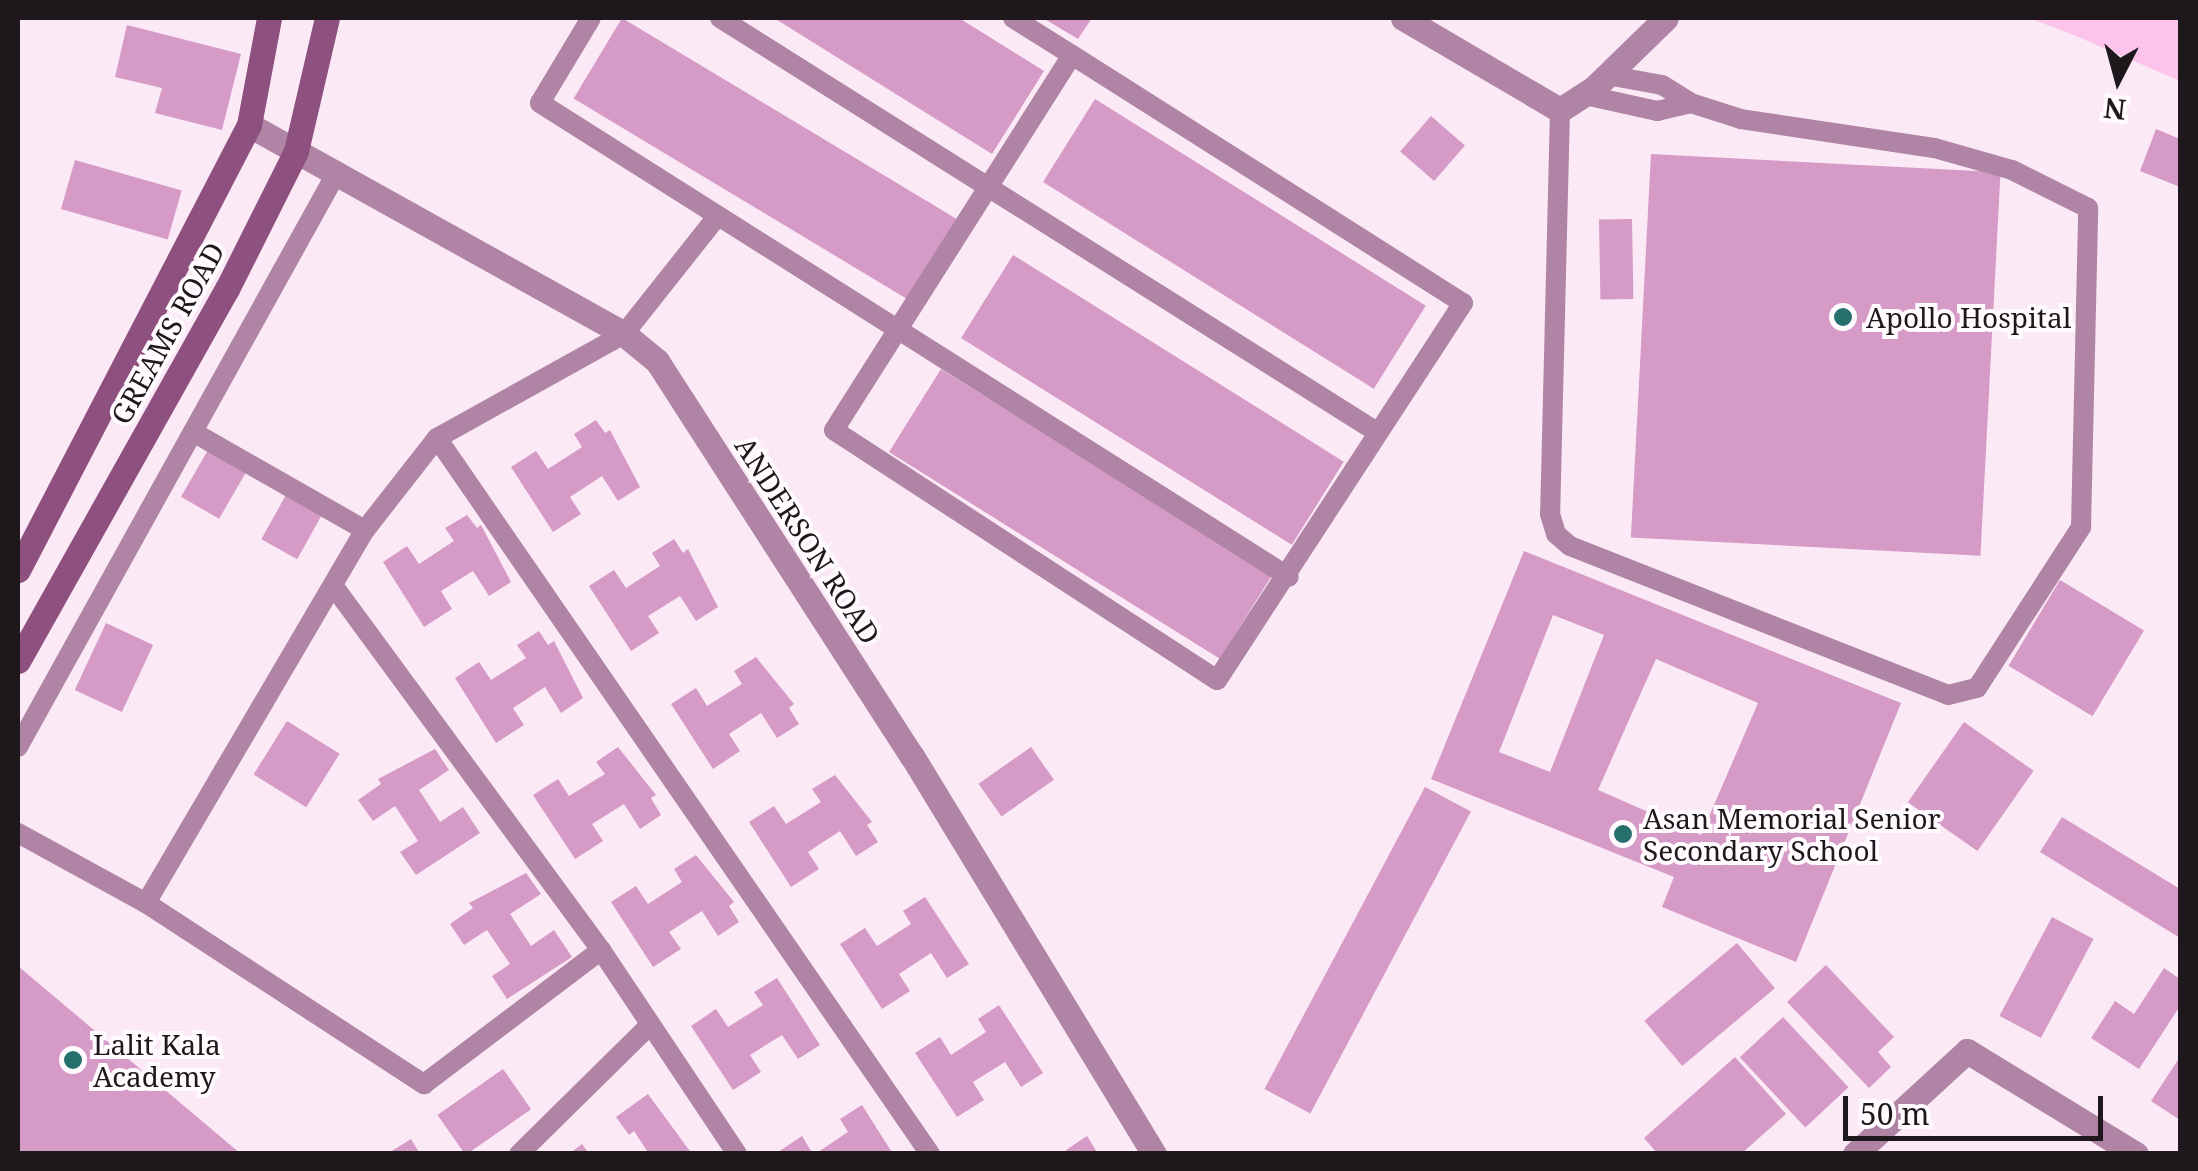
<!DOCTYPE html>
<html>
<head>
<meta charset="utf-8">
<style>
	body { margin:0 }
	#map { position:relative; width:2198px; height:1171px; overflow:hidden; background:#fbe9f5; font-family:"Noto Serif",serif }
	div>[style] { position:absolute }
	.green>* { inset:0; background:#fcc4ed }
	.building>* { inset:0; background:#d59ac6; transform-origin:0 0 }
	.lane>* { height:20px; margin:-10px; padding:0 10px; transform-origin:10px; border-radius:10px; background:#af84a4 }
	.street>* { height:25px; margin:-12.5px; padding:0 12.5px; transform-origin:12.5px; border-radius:12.5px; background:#af84a4 }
	.secondary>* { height:25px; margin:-12.5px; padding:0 12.5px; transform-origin:12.5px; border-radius:12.5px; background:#8d507f }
	.dots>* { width:28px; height:28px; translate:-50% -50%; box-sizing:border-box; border:5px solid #fffbfe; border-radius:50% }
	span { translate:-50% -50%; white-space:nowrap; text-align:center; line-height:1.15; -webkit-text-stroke:8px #fffbfe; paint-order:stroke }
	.poi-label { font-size:28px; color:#1e181c }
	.left { translate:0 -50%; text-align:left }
	.street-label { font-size:28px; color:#1e181c }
	.frame { position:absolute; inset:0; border:20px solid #1e181c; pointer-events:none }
	.north { position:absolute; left:2068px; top:30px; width:100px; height:100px; -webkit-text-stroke:8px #fffbfe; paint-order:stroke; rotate:186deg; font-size:28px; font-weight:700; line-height:40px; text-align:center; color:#1e181c }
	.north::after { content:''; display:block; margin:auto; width:35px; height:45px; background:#1e181c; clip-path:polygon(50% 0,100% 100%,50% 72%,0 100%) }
	.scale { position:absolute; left:1843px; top:1096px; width:260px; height:45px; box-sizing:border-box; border:5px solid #1e181c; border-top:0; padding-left:12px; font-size:30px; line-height:35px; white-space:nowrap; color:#1e181c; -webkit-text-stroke:8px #fffbfe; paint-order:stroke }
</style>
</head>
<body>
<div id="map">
	<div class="green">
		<div style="clip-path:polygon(2029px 18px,2180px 18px,2180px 81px,2069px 33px)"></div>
	</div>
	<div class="building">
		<div style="left:622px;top:18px;width:390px;height:94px;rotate:31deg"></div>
		<div style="clip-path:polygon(774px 18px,959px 18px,1044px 71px,992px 154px)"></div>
		<div style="clip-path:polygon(1043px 18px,1092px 18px,1078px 39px)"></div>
		<div style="clip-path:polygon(127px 25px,241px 54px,222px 130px,155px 113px,162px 88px,115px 77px)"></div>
		<div style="left:1095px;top:99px;width:390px;height:98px;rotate:32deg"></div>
		<div style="left:1431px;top:116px;width:45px;height:47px;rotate:41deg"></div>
		<div style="clip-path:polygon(2156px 129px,2180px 139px,2180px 187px,2140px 171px)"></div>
		<div style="left:1651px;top:154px;width:350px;height:384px;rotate:3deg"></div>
		<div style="left:75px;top:160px;width:111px;height:51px;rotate:16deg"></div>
		<div style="left:1632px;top:219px;width:80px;height:33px;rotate:89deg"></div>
		<div style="left:1013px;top:255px;width:390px;height:98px;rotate:32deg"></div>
		<div style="left:941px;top:369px;width:390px;height:98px;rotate:32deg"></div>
		<div style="clip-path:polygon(596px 420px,605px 433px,610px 430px,640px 487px,618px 501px,602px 476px,570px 497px,581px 514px,553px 532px,511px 467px,536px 451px,548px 469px,582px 447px,574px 434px)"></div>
		<div style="left:208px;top:450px;width:44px;height:54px;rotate:30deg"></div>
		<div style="left:287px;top:493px;width:41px;height:53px;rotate:29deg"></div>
		<div style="clip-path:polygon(467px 515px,477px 528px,481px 525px,511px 582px,489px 596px,473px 571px,441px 591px,452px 609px,424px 627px,383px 562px,407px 546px,419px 564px,454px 541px,445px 528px)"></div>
		<div style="clip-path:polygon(674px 539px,683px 553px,688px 549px,718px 607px,696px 621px,680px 596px,648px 616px,659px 633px,631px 651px,589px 586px,614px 570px,626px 588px,660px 566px,652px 553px)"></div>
		<div style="clip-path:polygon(evenodd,1524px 551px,1901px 703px,1796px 962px,1662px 907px,1674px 877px,1431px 779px,1524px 551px,1553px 615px,1604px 635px,1550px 772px,1499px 752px,1553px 615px,1524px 551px,1656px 659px,1758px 703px,1701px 835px,1598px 790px,1656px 659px)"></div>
		<div style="left:2060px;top:580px;width:98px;height:100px;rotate:31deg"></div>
		<div style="left:106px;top:623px;width:52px;height:74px;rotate:25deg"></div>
		<div style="clip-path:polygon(539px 631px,548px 645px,554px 641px,583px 698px,561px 713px,545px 687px,513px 708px,524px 725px,496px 743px,455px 678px,479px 662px,491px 680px,526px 658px,517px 645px)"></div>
		<div style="clip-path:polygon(756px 657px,794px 704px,789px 708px,799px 724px,777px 738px,761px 713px,729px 734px,740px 751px,713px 769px,671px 704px,696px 688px,707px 706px,742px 684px,734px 671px)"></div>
		<div style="left:287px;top:721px;width:62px;height:63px;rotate:32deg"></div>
		<div style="left:1964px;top:722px;width:85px;height:98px;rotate:35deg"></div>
		<div style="clip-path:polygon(618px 747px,656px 795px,651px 798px,661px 815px,640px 829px,624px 804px,592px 824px,603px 841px,575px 859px,533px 795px,558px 779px,569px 796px,605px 774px,596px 762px)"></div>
		<div style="left:1031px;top:747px;width:40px;height:64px;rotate:55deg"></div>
		<div style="clip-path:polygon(435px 749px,449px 770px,419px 790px,440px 822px,463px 807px,480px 833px,416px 875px,400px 852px,418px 841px,395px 806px,373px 821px,358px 800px,381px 784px,378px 779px)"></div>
		<div style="clip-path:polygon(835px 775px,872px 822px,867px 825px,878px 842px,856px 856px,840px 831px,808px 852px,819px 869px,791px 887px,749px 822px,774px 806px,786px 824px,821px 802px,812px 789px)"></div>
		<div style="left:1425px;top:787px;width:52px;height:342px;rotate:28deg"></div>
		<div style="clip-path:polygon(2062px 817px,2180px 889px,2180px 938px,2040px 852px)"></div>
		<div style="clip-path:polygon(696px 855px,734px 902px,729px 906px,739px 922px,718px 936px,702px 911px,669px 932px,681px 949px,653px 967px,611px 902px,636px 886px,648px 904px,682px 882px,674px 869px)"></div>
		<div style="clip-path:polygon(526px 873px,541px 894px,510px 914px,531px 946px,554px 930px,572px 957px,507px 999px,492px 976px,510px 964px,487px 930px,464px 945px,450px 924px,473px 908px,469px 903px)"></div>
		<div style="clip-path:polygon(925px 897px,969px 964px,947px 978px,931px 953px,899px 974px,910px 991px,882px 1009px,840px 944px,865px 928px,877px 946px,911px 924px,903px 911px)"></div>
		<div style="left:2052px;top:917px;width:47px;height:112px;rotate:28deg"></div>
		<div style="left:1737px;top:943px;width:59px;height:121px;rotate:50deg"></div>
		<div style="clip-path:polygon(1826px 965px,1894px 1037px,1878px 1052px,1891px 1067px,1869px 1088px,1787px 1002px)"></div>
		<div style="clip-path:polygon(18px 966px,241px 1154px,18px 1154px)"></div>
		<div style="clip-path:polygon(2164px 968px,2180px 979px,2180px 1006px,2139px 1069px,2091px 1038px,2115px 1001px,2134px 1014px)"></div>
		<div style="clip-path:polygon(777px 978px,820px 1045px,798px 1059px,782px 1035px,750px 1055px,761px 1072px,733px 1090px,691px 1026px,716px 1009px,728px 1027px,763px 1005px,754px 992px)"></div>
		<div style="clip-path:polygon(999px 1005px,1043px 1073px,1021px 1087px,1005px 1062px,973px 1082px,984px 1100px,957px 1117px,915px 1053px,940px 1037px,951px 1055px,986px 1032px,978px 1019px)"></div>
		<div style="left:1783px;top:1017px;width:96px;height:59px;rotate:47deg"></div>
		<div style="clip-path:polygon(1735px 1057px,1786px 1114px,1741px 1154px,1658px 1154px,1644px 1138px)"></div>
		<div style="clip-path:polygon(2180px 1057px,2180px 1120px,2151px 1101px)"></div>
		<div style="left:503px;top:1069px;width:49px;height:80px;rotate:55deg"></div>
		<div style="clip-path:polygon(648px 1094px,692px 1154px,649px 1154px,634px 1131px,629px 1135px,616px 1117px)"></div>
		<div style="clip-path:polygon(862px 1105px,893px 1154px,815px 1154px,848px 1132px,840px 1119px)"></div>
		<div style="clip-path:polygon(802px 1136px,813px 1154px,775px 1154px)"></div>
		<div style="clip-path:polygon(1087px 1136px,1098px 1154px,1068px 1154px,1066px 1150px)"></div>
		<div style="clip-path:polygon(411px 1139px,420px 1154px,387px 1154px)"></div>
		<div style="clip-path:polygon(582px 1144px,589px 1154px,569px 1154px)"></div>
	</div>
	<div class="lane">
		<div style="left:591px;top:18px;width:99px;rotate:121deg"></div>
		<div style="left:540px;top:103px;width:886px;rotate:32.33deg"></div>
		<div style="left:720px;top:18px;width:777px;rotate:32.22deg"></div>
		<div style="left:1013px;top:18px;width:70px;rotate:32.1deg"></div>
		<div style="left:1072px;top:55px;width:463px;rotate:32.4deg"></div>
		<div style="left:1463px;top:303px;width:450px;rotate:123.1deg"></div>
		<div style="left:1217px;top:680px;width:457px;rotate:-146.9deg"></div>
		<div style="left:834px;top:430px;width:444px;rotate:-57.6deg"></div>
		<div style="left:1585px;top:95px;width:74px;rotate:12.5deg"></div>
		<div style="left:1657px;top:111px;width:35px;rotate:-13deg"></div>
		<div style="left:1560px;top:110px;width:404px;rotate:91.4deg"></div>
		<div style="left:1550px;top:514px;width:21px;rotate:73deg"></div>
		<div style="left:1556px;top:534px;width:18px;rotate:41deg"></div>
		<div style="left:1570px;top:546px;width:406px;rotate:21.5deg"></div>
		<div style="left:1948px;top:695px;width:30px;rotate:-14deg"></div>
		<div style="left:1977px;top:688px;width:192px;rotate:-57.1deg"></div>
		<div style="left:2081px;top:527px;width:319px;rotate:-88.7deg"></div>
		<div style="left:2088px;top:208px;width:85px;rotate:-153.4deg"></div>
		<div style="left:2012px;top:170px;width:81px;rotate:-164.2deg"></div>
		<div style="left:1934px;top:148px;width:195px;rotate:-171.5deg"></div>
		<div style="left:1741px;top:119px;width:52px;rotate:-162.3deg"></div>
		<div style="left:1691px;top:103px;width:34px;rotate:-148deg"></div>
		<div style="left:1662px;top:85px;width:56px;rotate:-169.7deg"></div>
		<div style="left:193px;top:432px;width:198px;rotate:29.7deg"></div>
		<div style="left:437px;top:438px;width:869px;rotate:55.45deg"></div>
		<div style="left:335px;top:588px;width:449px;rotate:53.7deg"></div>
		<div style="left:601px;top:950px;width:245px;rotate:56.3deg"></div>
		<div style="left:18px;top:747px;width:658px;rotate:-60.98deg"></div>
		<div style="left:18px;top:833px;width:146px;rotate:28.7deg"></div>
		<div style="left:146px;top:903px;width:332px;rotate:33.1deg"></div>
		<div style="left:424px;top:1084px;width:222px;rotate:-37.1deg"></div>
		<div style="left:146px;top:903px;width:433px;rotate:-59.6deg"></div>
		<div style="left:365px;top:530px;width:117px;rotate:-52deg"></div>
		<div style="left:437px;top:438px;width:214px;rotate:-29.1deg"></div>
		<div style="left:624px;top:334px;width:148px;rotate:-51.6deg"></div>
		<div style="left:519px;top:1154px;width:184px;rotate:-44.6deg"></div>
	</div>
	<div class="street">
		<div style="left:1403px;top:18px;width:182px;rotate:30.4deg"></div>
		<div style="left:1560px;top:110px;width:40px;rotate:-32.9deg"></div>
		<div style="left:1594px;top:88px;width:100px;rotate:-44.2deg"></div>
		<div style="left:249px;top:125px;width:429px;rotate:29.1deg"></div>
		<div style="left:624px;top:334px;width:43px;rotate:39.3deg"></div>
		<div style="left:657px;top:361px;width:470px;rotate:57.2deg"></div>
		<div style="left:912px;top:756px;width:466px;rotate:58.7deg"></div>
		<div style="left:1855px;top:1154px;width:152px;rotate:-42.6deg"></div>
		<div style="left:1967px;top:1051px;width:198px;rotate:31.4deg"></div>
	</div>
	<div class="secondary">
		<div style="left:18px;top:570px;width:501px;rotate:-62.57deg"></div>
		<div style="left:249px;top:125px;width:109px;rotate:-79.4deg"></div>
		<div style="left:18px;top:661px;width:427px;rotate:-60.7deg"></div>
		<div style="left:227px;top:289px;width:154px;rotate:-63.4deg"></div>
		<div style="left:296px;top:151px;width:137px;rotate:-76.9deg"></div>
	</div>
	<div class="dots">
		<div style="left:1843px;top:317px;background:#25706c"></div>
		<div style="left:1623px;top:834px;background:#25706c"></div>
		<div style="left:73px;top:1060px;background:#25706c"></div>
	</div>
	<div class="poi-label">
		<span class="left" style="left:1866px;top:317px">Apollo Hospital</span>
		<span class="left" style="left:1643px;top:834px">Asan Memorial Senior<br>Secondary School</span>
		<span class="left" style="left:93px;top:1060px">Lalit Kala<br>Academy</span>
	</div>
	<div class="street-label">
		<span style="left:167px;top:333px;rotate:-61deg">GREAMS ROAD</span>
		<span style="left:808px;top:540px;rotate:57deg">ANDERSON ROAD</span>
	</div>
	<div class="frame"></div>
	<div class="north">N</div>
	<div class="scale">50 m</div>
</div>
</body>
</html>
